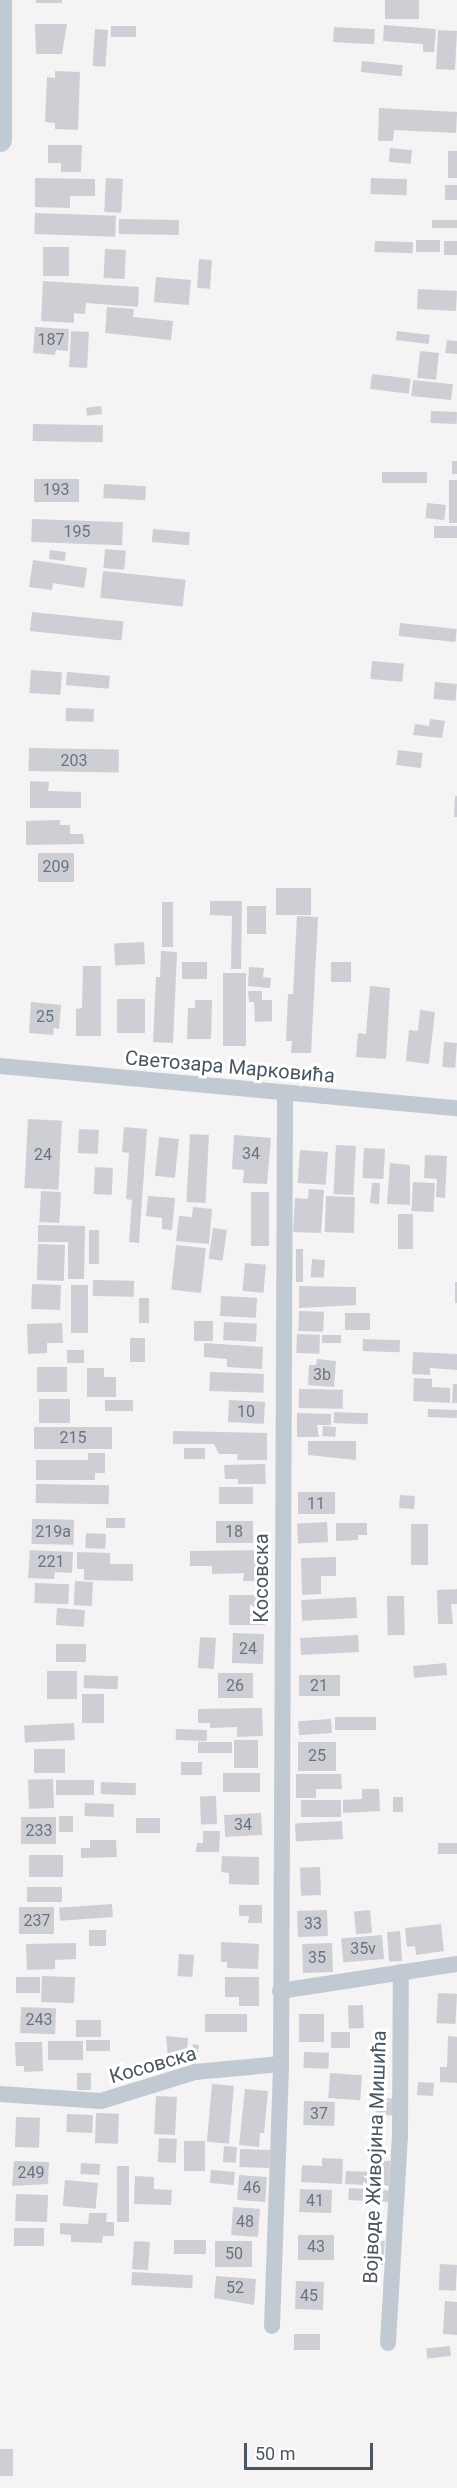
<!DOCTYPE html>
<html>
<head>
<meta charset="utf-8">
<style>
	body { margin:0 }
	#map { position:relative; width:457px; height:2488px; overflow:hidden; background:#f5f3f3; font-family:Roboto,sans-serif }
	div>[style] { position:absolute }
	.building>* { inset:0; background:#cdcfd5; transform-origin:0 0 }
	.street>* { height:16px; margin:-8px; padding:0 8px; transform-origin:8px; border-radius:8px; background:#c1cad2 }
	.secondary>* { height:24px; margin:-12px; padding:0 12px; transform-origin:12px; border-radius:12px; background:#c1cbd6 }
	span { translate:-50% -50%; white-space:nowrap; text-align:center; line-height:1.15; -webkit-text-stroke:6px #fff; paint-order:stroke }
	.number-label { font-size:16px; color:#6b747e }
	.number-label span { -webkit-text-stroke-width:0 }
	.street-label { font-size:20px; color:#4a5661 }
	.scale { position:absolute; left:244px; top:2443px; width:129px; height:27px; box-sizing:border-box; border:3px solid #4a5661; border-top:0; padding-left:8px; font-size:18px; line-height:21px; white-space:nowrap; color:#4a5661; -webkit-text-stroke:4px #fff; paint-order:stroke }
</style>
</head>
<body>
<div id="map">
	<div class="building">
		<div style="left:36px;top:0;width:26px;height:3px"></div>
		<div style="left:385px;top:0;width:34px;height:19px"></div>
		<div style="clip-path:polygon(35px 24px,67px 24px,62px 54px,36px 54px)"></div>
		<div style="clip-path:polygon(384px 25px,436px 29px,434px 52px,423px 52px,423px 44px,383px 41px)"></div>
		<div style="left:111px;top:26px;width:25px;height:11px"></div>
		<div style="left:334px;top:27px;width:41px;height:15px;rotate:3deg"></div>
		<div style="left:95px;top:29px;width:13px;height:37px;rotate:4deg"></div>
		<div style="left:438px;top:30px;width:19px;height:39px;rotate:3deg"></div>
		<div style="left:362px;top:61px;width:41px;height:11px;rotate:6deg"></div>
		<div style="clip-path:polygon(55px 71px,80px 72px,78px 130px,55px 129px,55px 123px,45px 122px,47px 77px,55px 78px)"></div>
		<div style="clip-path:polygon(379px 108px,457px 112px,456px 133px,394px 130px,393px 141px,378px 141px)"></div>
		<div style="clip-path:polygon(48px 145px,82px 145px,81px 172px,61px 172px,61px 163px,48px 163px)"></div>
		<div style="left:390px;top:148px;width:22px;height:14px;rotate:5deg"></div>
		<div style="left:448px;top:151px;width:9px;height:27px"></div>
		<div style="clip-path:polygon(35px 178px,95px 179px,95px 196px,70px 196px,70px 208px,35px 207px)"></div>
		<div style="left:106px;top:178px;width:17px;height:34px;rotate:3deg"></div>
		<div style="left:371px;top:178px;width:36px;height:16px;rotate:2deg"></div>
		<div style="left:445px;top:185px;width:12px;height:15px"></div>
		<div style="left:35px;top:213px;width:81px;height:21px;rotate:2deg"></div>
		<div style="left:119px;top:219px;width:60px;height:15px;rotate:1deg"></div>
		<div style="left:432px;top:220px;width:25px;height:8px"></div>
		<div style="left:416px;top:240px;width:24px;height:12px"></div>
		<div style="left:375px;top:241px;width:38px;height:11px;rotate:2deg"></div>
		<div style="left:444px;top:241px;width:13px;height:14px"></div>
		<div style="left:43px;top:247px;width:26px;height:29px"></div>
		<div style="left:105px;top:249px;width:21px;height:29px;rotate:3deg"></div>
		<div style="left:199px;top:259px;width:13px;height:29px;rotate:4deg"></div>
		<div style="left:156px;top:277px;width:35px;height:25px;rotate:5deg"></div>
		<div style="clip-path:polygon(43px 281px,139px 287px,138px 307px,86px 303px,85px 314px,74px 313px,74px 323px,41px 321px)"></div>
		<div style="left:418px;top:289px;width:39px;height:20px;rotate:3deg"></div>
		<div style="clip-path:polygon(107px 307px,134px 309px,133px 317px,173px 321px,171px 340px,105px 333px)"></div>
		<div style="clip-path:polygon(35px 327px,69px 329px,68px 351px,56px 350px,55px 355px,33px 353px)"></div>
		<div style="left:71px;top:331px;width:18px;height:36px;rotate:3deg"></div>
		<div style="left:397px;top:331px;width:33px;height:9px;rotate:7deg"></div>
		<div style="clip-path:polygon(447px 340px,457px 341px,457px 354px,445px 353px)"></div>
		<div style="left:420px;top:351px;width:19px;height:27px;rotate:6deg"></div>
		<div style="left:372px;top:374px;width:39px;height:15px;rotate:7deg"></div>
		<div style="left:413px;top:380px;width:40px;height:16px;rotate:6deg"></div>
		<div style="left:101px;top:406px;width:8px;height:15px;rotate:83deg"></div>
		<div style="left:431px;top:411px;width:26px;height:12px;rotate:2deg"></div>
		<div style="left:33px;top:424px;width:70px;height:17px;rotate:1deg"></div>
		<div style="left:452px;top:461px;width:5px;height:13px"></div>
		<div style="left:382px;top:472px;width:45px;height:11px"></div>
		<div style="left:34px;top:479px;width:45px;height:23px"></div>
		<div style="left:449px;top:480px;width:8px;height:43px"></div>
		<div style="left:104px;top:484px;width:42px;height:14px;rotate:3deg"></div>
		<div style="left:427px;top:503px;width:19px;height:15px;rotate:6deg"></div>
		<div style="left:32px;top:519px;width:91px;height:23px;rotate:2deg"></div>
		<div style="left:457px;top:526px;width:12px;height:23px;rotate:90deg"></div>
		<div style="left:153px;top:529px;width:37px;height:13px;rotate:5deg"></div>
		<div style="left:105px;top:549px;width:21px;height:19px;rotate:5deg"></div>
		<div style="left:50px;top:550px;width:16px;height:9px;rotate:7deg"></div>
		<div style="clip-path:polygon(33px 560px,87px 568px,84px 588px,53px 583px,52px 590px,29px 587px)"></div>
		<div style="left:103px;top:571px;width:83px;height:27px;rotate:6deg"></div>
		<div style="left:32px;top:612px;width:92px;height:19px;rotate:6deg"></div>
		<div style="left:400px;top:623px;width:57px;height:13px;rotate:6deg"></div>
		<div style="left:372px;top:661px;width:32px;height:18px;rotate:5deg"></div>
		<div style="left:31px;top:670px;width:31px;height:23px;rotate:4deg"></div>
		<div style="left:67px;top:672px;width:43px;height:13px;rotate:5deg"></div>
		<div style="left:435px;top:682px;width:22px;height:17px;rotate:5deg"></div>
		<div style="left:66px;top:708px;width:28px;height:13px;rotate:2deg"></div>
		<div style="clip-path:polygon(430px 719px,445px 721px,442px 738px,413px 735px,415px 724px,429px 726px)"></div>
		<div style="left:29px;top:748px;width:90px;height:23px;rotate:1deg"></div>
		<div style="left:398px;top:750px;width:25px;height:15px;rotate:7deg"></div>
		<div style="clip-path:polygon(30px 781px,49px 782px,48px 791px,81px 792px,81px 808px,30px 808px)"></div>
		<div style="clip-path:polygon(455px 796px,457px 796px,457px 817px,454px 817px)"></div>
		<div style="clip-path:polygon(60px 820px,60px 825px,70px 825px,70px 834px,83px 834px,84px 844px,26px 845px,26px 821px)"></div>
		<div style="left:38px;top:853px;width:36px;height:29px"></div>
		<div style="left:311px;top:888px;width:27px;height:35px;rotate:90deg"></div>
		<div style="clip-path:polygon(210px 901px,242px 901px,241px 969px,231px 969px,232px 916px,210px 915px)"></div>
		<div style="left:162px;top:902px;width:11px;height:45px"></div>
		<div style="left:266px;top:906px;width:28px;height:19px;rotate:90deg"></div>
		<div style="clip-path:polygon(297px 916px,318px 917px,311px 1053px,291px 1053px,292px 1041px,286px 1041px,288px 994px,293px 994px)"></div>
		<div style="left:144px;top:942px;width:22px;height:30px;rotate:87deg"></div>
		<div style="clip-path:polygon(161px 951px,177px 952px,173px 1043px,153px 1042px,156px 977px,160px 977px)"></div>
		<div style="left:182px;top:962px;width:25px;height:17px"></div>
		<div style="left:331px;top:962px;width:20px;height:20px"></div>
		<div style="clip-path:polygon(83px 966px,101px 966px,101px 1036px,76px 1036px,76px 1009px,82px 1008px)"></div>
		<div style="clip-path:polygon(249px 967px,264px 968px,263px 977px,271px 978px,270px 988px,248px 986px)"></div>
		<div style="left:223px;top:973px;width:23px;height:73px"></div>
		<div style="clip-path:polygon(370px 986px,390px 988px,386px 1059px,356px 1057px,358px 1033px,366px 1034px)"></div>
		<div style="clip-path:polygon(248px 991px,262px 991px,262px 1000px,272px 1000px,272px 1021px,255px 1022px,254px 1002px,249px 1002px)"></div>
		<div style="left:117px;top:999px;width:28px;height:34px"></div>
		<div style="clip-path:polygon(195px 1000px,212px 1000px,211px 1039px,187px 1039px,188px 1008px,195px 1008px)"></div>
		<div style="clip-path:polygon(31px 1002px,61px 1005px,59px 1029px,54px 1028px,53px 1035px,29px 1033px)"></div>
		<div style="clip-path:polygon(420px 1010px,435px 1012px,429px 1064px,406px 1061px,409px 1030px,418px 1031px)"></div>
		<div style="left:444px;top:1042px;width:13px;height:25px;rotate:4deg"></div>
		<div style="left:28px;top:1119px;width:34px;height:69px;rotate:3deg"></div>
		<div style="clip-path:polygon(124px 1127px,147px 1129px,139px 1243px,129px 1242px,132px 1200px,126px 1199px,129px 1153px,122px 1152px)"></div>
		<div style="left:79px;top:1129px;width:20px;height:24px;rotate:3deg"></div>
		<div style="left:190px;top:1134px;width:19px;height:68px;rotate:3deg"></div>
		<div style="clip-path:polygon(234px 1135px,271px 1138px,267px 1184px,243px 1183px,244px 1170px,232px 1169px)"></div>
		<div style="left:159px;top:1137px;width:20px;height:39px;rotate:6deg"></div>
		<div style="left:336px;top:1145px;width:20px;height:49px;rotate:3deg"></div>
		<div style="left:364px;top:1148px;width:21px;height:30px;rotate:3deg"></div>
		<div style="left:300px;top:1150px;width:28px;height:33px;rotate:4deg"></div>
		<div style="clip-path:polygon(425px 1155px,447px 1156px,445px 1198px,436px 1197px,437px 1179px,424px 1178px)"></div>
		<div style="clip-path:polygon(390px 1163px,410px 1165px,410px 1205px,387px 1204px)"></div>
		<div style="left:95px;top:1167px;width:18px;height:27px;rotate:3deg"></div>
		<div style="left:413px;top:1182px;width:22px;height:29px;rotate:3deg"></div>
		<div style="clip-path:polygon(372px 1183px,380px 1183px,379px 1204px,370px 1203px)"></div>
		<div style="clip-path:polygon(309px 1189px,324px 1190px,321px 1233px,293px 1232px,295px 1198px,308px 1199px)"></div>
		<div style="left:41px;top:1191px;width:20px;height:31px;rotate:3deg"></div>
		<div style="left:251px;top:1192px;width:18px;height:54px"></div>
		<div style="clip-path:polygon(148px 1196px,175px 1198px,172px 1230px,162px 1229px,162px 1218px,146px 1216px)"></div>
		<div style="left:326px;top:1196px;width:29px;height:36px;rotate:2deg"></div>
		<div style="clip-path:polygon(193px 1207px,212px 1209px,209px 1244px,176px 1241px,179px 1216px,192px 1217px)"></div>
		<div style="left:398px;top:1214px;width:15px;height:35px"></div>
		<div style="clip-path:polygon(38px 1225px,85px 1226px,84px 1279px,68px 1279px,68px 1242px,38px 1242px)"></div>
		<div style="left:213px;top:1228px;width:14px;height:31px;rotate:8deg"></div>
		<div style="left:89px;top:1230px;width:10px;height:34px"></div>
		<div style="left:38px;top:1244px;width:27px;height:36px;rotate:2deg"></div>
		<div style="left:176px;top:1245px;width:30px;height:45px;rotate:6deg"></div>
		<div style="left:296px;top:1249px;width:7px;height:33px"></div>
		<div style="left:312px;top:1259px;width:13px;height:18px;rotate:4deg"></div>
		<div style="left:245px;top:1263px;width:21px;height:28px;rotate:5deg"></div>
		<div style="left:93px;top:1280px;width:41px;height:16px;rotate:1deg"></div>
		<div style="left:455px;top:1282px;width:2px;height:21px"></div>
		<div style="left:32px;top:1284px;width:29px;height:25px;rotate:2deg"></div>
		<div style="left:71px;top:1285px;width:17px;height:48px"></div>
		<div style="clip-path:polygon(299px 1286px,356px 1287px,356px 1305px,299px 1308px)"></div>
		<div style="left:221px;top:1296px;width:36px;height:20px;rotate:3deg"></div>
		<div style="left:139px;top:1298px;width:10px;height:25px"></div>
		<div style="left:299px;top:1311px;width:25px;height:20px;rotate:2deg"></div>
		<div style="left:345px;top:1313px;width:25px;height:17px"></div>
		<div style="left:194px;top:1321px;width:19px;height:20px"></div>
		<div style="left:224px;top:1322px;width:33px;height:18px;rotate:3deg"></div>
		<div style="clip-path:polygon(62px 1323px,63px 1343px,47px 1343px,47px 1353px,28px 1354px,27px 1324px)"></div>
		<div style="left:297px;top:1334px;width:23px;height:19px;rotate:2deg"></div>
		<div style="left:322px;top:1335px;width:19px;height:8px"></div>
		<div style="left:130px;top:1338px;width:15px;height:24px"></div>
		<div style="left:363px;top:1339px;width:37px;height:12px;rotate:2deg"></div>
		<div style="clip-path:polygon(204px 1343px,263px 1347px,262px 1369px,227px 1367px,227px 1359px,204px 1357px)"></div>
		<div style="left:67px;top:1350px;width:17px;height:13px"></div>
		<div style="clip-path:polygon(413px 1352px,457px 1354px,457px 1370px,430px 1368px,430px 1375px,412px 1374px)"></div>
		<div style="clip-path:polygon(317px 1359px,336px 1361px,334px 1387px,308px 1385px,309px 1365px,316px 1365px)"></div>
		<div style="left:37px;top:1367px;width:30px;height:25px"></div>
		<div style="clip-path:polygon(87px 1368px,104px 1368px,104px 1377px,116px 1377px,116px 1397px,87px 1397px)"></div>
		<div style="left:210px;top:1372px;width:54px;height:19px;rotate:2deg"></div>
		<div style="clip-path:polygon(414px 1378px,432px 1379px,432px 1387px,450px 1388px,450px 1403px,413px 1401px)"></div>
		<div style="clip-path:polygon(453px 1384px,457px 1384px,457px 1403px,452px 1403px)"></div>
		<div style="left:299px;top:1389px;width:44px;height:19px;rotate:1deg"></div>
		<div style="left:39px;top:1399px;width:31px;height:24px"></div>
		<div style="left:105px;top:1400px;width:28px;height:11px"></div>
		<div style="left:229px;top:1400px;width:36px;height:22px;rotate:3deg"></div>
		<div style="left:428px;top:1409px;width:29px;height:8px;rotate:2deg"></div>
		<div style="left:334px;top:1412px;width:34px;height:11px;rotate:2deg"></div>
		<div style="clip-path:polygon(297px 1413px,331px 1414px,331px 1425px,317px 1425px,319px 1437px,297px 1437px)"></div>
		<div style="left:323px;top:1426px;width:13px;height:10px;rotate:4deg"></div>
		<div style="left:34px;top:1427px;width:78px;height:22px"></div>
		<div style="clip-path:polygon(173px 1431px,267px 1433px,267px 1460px,237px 1460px,238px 1454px,219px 1454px,214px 1444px,173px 1444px)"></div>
		<div style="clip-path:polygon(308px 1441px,356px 1441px,356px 1460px,308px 1455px)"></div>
		<div style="left:184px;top:1448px;width:21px;height:11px"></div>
		<div style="clip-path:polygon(88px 1453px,105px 1453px,105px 1473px,95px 1473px,95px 1480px,36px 1480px,36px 1460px,88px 1460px)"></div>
		<div style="clip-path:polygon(265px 1464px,266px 1484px,238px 1484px,238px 1479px,225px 1479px,224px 1465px)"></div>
		<div style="left:36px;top:1484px;width:73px;height:19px;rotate:1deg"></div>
		<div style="left:219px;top:1487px;width:34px;height:17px"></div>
		<div style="left:335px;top:1492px;width:22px;height:37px;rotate:90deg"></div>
		<div style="left:400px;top:1495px;width:15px;height:13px;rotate:4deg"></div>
		<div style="left:106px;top:1518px;width:19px;height:10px"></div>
		<div style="left:32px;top:1519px;width:42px;height:25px;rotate:1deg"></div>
		<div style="left:216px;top:1521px;width:37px;height:22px"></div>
		<div style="left:327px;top:1522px;width:20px;height:30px;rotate:87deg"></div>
		<div style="clip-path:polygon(336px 1523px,367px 1523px,367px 1535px,358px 1535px,358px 1540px,336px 1541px)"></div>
		<div style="left:411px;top:1524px;width:17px;height:41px"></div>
		<div style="left:86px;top:1533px;width:20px;height:15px;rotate:3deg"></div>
		<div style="clip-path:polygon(30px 1550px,73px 1552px,72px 1573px,55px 1572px,54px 1579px,28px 1578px)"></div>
		<div style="clip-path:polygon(266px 1550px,266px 1581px,243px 1581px,244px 1573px,212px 1574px,212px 1566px,190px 1566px,190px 1551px)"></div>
		<div style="clip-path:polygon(77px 1552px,110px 1553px,110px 1564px,133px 1564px,133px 1581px,84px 1580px,84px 1569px,77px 1569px)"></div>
		<div style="clip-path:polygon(336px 1557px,336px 1576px,321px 1576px,321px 1594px,302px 1595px,301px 1558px)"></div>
		<div style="left:75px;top:1581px;width:18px;height:24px;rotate:3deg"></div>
		<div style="left:35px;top:1583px;width:34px;height:20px;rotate:2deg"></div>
		<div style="clip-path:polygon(457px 1589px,457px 1604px,451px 1604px,453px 1624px,438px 1624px,437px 1590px)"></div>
		<div style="left:229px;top:1595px;width:36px;height:30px"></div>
		<div style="left:404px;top:1596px;width:39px;height:17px;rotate:89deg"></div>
		<div style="left:356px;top:1597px;width:21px;height:55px;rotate:87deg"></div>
		<div style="left:57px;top:1608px;width:28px;height:17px;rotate:4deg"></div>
		<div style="left:233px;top:1633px;width:31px;height:30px;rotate:2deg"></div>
		<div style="left:358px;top:1635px;width:17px;height:58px;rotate:87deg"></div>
		<div style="left:200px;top:1637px;width:16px;height:31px;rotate:4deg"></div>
		<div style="left:56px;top:1644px;width:30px;height:18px"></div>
		<div style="left:446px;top:1663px;width:12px;height:33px;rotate:85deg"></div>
		<div style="left:47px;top:1671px;width:30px;height:28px"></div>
		<div style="left:218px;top:1673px;width:35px;height:25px"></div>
		<div style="left:84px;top:1675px;width:34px;height:13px;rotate:2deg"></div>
		<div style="left:299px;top:1675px;width:41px;height:21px"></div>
		<div style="left:82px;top:1694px;width:22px;height:29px"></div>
		<div style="clip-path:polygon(262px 1708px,263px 1736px,237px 1737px,237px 1727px,210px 1728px,210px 1723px,198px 1723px,198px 1709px)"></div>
		<div style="left:335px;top:1717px;width:41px;height:13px"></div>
		<div style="left:331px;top:1719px;width:14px;height:33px;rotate:86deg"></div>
		<div style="left:74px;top:1723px;width:17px;height:50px;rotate:87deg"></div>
		<div style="left:176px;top:1729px;width:31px;height:11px;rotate:2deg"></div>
		<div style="left:234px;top:1740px;width:24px;height:28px"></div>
		<div style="left:198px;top:1742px;width:34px;height:11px"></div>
		<div style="left:298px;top:1742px;width:38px;height:29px"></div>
		<div style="left:34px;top:1749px;width:31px;height:24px"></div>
		<div style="left:181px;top:1762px;width:21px;height:13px"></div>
		<div style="left:260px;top:1773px;width:19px;height:37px;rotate:90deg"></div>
		<div style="clip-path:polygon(296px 1774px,341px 1774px,342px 1789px,316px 1789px,316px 1798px,296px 1798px)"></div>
		<div style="left:53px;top:1779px;width:29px;height:25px;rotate:88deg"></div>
		<div style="left:94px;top:1780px;width:15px;height:38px;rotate:90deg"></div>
		<div style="left:101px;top:1782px;width:35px;height:12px;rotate:2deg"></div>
		<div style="clip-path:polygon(362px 1789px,379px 1789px,380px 1811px,343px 1813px,343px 1800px,362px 1799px)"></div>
		<div style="left:216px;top:1796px;width:28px;height:16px;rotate:88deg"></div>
		<div style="left:393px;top:1797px;width:10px;height:15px"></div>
		<div style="left:301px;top:1800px;width:40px;height:17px"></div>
		<div style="left:85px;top:1803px;width:29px;height:13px;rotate:2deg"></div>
		<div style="left:261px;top:1813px;width:22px;height:37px;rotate:87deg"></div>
		<div style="left:59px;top:1816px;width:14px;height:16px"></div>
		<div style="left:56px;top:1817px;width:27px;height:35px;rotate:90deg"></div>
		<div style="left:136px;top:1818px;width:24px;height:15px"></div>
		<div style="left:342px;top:1821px;width:18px;height:47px;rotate:87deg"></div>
		<div style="clip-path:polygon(203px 1831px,220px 1831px,219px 1852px,196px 1852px,197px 1843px,203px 1843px)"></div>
		<div style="clip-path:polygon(90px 1840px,116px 1840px,117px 1857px,81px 1858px,81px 1848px,90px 1848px)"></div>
		<div style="left:457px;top:1843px;width:11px;height:19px;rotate:90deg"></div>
		<div style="left:63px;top:1855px;width:22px;height:34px;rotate:90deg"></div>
		<div style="clip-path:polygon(222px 1856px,259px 1857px,259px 1885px,229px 1884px,229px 1873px,221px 1872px)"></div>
		<div style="left:320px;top:1867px;width:28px;height:20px;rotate:88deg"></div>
		<div style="left:27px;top:1887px;width:35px;height:15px"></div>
		<div style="left:112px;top:1904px;width:13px;height:53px;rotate:86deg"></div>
		<div style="clip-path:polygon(239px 1905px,262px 1905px,262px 1923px,248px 1923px,249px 1916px,239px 1916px)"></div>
		<div style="left:19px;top:1907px;width:35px;height:27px"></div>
		<div style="left:327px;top:1910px;width:26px;height:30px;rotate:88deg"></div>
		<div style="left:370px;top:1910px;width:23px;height:16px;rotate:85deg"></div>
		<div style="clip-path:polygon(441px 1924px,444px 1951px,416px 1955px,415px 1946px,407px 1947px,405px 1928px)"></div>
		<div style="left:89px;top:1930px;width:17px;height:16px"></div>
		<div style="left:400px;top:1931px;width:30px;height:13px;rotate:86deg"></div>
		<div style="left:382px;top:1935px;width:24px;height:41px;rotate:85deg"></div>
		<div style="clip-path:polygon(221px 1942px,259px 1944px,258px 1969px,227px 1968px,227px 1962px,221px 1962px)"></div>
		<div style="clip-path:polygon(76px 1943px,76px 1959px,55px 1960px,55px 1969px,27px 1970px,26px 1944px)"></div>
		<div style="left:332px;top:1943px;width:29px;height:30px;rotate:88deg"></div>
		<div style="left:179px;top:1954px;width:15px;height:22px;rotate:4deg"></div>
		<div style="left:42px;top:1976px;width:33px;height:26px;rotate:2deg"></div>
		<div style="left:16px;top:1977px;width:24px;height:16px"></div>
		<div style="clip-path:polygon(225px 1977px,259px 1977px,259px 2006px,239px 2006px,239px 1997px,225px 1997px)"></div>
		<div style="left:438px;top:1993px;width:19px;height:30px;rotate:3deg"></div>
		<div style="left:363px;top:2005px;width:23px;height:15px;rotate:88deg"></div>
		<div style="left:21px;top:2007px;width:35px;height:26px;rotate:2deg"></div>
		<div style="left:205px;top:2014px;width:42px;height:18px"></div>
		<div style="left:299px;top:2014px;width:25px;height:28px"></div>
		<div style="left:76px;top:2020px;width:25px;height:17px"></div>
		<div style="left:331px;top:2032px;width:19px;height:16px"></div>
		<div style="clip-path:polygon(166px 2036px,188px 2038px,186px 2060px,168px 2058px)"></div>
		<div style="clip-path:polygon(448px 2036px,457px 2037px,457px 2083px,440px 2082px,440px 2067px,447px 2067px)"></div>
		<div style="left:86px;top:2040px;width:24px;height:11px"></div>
		<div style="left:48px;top:2041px;width:35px;height:19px"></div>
		<div style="clip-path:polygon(15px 2042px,42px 2042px,43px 2071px,24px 2072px,24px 2066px,16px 2066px)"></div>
		<div style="left:193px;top:2044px;width:6px;height:19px;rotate:9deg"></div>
		<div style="left:304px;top:2052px;width:25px;height:16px;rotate:2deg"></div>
		<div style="left:77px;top:2073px;width:14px;height:17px"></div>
		<div style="left:330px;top:2073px;width:32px;height:25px;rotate:4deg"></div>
		<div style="left:418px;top:2082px;width:16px;height:13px;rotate:4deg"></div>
		<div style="left:212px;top:2084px;width:22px;height:58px;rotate:5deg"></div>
		<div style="clip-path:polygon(245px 2089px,268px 2091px,264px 2133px,260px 2133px,259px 2147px,239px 2145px)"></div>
		<div style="left:156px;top:2096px;width:21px;height:38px;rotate:3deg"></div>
		<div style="left:378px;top:2097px;width:16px;height:17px;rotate:7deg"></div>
		<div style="left:304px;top:2101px;width:31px;height:24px;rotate:2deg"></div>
		<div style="left:96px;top:2113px;width:23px;height:30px;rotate:2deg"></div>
		<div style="left:67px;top:2114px;width:26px;height:18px;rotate:2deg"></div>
		<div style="left:16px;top:2117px;width:24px;height:30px;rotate:2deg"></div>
		<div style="left:159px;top:2138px;width:18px;height:24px;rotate:3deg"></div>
		<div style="left:184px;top:2141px;width:21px;height:30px"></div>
		<div style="left:224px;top:2146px;width:13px;height:16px;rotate:4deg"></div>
		<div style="left:240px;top:2149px;width:30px;height:18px;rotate:2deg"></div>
		<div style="clip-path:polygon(322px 2158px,343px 2159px,342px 2184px,301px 2182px,302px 2165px,322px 2166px)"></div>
		<div style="clip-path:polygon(374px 2160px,390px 2161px,389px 2186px,345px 2184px,346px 2171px,373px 2172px)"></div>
		<div style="clip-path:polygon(14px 2161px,49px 2162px,48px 2184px,12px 2186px)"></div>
		<div style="left:81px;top:2163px;width:19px;height:11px;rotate:3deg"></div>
		<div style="left:117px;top:2166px;width:12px;height:56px"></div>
		<div style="left:211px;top:2170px;width:24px;height:13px;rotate:5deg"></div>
		<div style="left:239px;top:2175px;width:28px;height:25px;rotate:4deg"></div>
		<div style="clip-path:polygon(135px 2176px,154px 2177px,154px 2189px,172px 2190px,171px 2205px,134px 2204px)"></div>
		<div style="left:65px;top:2180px;width:33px;height:26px;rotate:5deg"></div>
		<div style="left:349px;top:2188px;width:41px;height:12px;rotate:3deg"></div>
		<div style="left:300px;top:2189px;width:32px;height:23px;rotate:2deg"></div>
		<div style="left:16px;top:2194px;width:32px;height:27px;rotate:2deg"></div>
		<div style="left:233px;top:2207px;width:27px;height:28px;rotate:4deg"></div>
		<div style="clip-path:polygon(89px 2213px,107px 2213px,106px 2222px,114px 2222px,114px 2236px,103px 2236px,102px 2243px,71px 2242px,71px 2235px,60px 2234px,60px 2223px,88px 2224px)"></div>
		<div style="left:14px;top:2228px;width:30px;height:18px"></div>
		<div style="left:298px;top:2235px;width:36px;height:25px"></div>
		<div style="left:174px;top:2240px;width:32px;height:14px"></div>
		<div style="left:373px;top:2240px;width:12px;height:24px;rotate:5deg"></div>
		<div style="left:134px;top:2241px;width:16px;height:28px;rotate:4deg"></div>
		<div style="left:215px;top:2241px;width:37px;height:26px"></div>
		<div style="left:440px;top:2264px;width:17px;height:26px;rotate:3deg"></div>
		<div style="left:132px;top:2272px;width:61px;height:13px;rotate:3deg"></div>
		<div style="clip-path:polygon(216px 2276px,256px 2279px,254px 2305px,214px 2298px)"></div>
		<div style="left:296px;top:2281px;width:28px;height:28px;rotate:2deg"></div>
		<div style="clip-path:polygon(445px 2301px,457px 2302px,457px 2335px,443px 2334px)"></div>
		<div style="left:294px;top:2334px;width:26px;height:16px"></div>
		<div style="left:450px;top:2346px;width:10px;height:24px;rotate:84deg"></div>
		<div style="left:0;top:2449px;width:13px;height:27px"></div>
	</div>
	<div class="street">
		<div style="left:0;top:1066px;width:459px;rotate:5.3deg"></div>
		<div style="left:280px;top:1991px;width:179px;rotate:-8.7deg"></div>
		<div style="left:0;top:2094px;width:101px;rotate:4deg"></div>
		<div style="left:101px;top:2101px;width:98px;rotate:-17.1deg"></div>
		<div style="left:195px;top:2072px;width:86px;rotate:-5.3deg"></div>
		<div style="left:272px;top:2326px;width:262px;rotate:-88deg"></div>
		<div style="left:281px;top:2064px;width:971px;rotate:-89.76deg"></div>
		<div style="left:388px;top:2343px;width:207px;rotate:-86.7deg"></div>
		<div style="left:400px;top:2136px;width:164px;rotate:-89.7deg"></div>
	</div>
	<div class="secondary">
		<div style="left:0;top:140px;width:140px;rotate:-90deg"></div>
	</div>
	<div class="number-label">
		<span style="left:51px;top:340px">187</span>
		<span style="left:56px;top:490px">193</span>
		<span style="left:77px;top:532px">195</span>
		<span style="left:74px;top:761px">203</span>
		<span style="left:56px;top:867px">209</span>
		<span style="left:45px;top:1017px">25</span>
		<span style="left:251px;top:1154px">34</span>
		<span style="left:43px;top:1155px">24</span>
		<span style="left:322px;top:1375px">3b</span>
		<span style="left:246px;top:1412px">10</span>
		<span style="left:73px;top:1438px">215</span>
		<span style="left:316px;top:1504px">11</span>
		<span style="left:53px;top:1532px">219a</span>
		<span style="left:234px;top:1532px">18</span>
		<span style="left:51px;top:1562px">221</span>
		<span style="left:248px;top:1649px">24</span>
		<span style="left:235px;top:1686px">26</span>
		<span style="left:319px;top:1686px">21</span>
		<span style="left:317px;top:1756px">25</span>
		<span style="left:243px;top:1825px">34</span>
		<span style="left:39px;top:1831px">233</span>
		<span style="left:37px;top:1921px">237</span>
		<span style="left:313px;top:1924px">33</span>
		<span style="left:363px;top:1949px">35v</span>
		<span style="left:317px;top:1958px">35</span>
		<span style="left:39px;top:2020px">243</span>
		<span style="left:319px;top:2114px">37</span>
		<span style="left:31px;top:2173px">249</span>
		<span style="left:252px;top:2188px">46</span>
		<span style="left:315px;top:2201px">41</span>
		<span style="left:245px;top:2222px">48</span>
		<span style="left:316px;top:2247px">43</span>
		<span style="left:234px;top:2254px">50</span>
		<span style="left:235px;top:2288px">52</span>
		<span style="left:309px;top:2296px">45</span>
	</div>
	<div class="street-label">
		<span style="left:230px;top:1067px;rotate:5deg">Светозара Марковића</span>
		<span style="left:261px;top:1578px;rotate:-90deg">Косовска</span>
		<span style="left:153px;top:2065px;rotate:-16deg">Косовска</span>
		<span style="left:375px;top:2157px;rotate:-88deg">Војводе Живојина Мишића</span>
	</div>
	<div class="scale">50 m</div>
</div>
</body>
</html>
